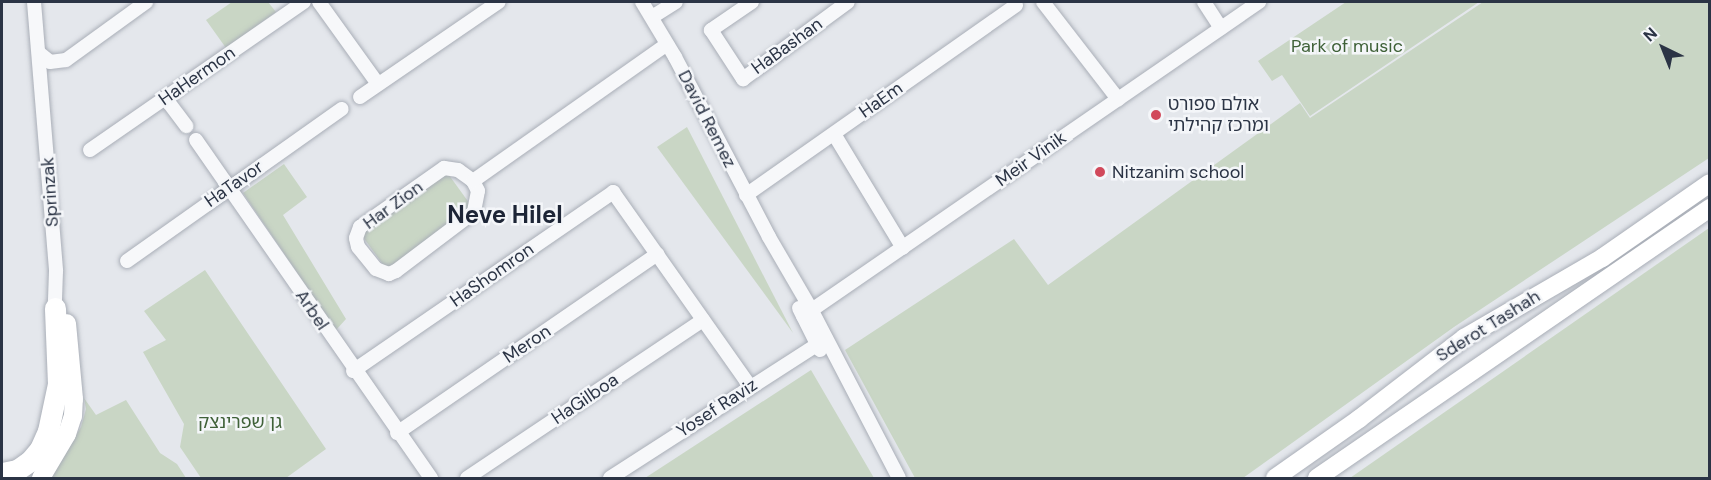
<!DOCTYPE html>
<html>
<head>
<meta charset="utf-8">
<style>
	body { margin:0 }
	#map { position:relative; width:1711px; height:480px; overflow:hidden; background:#e4e7ec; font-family:"DM Sans","Noto Sans Hebrew",sans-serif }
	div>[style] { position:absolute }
	.green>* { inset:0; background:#c9d6c5; transform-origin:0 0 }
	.roads { filter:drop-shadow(0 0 2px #a9aeb7) drop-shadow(0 0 2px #a9aeb7) }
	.minor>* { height:14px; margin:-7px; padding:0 7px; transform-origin:7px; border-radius:7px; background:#f7f8fa }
	.major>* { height:18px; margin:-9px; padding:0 9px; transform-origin:9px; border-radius:9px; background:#fff }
	.highway>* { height:21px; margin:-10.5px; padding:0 10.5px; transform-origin:10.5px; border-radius:10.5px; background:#fff }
	.dots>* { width:16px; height:16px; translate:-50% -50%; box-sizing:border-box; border:3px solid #f4f6f9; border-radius:50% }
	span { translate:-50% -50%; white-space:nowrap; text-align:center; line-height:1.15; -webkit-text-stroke:5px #f4f6f9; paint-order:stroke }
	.street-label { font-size:18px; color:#2b3445 }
	.park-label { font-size:18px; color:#3f6138 }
	.poi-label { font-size:18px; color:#2b3445 }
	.left { translate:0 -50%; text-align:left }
	.district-label { font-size:24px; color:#1d2536; font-weight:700 }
	.frame { position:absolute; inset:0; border:3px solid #2b3445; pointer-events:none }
	.north { position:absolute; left:1633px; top:18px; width:60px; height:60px; -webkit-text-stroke:4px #f4f6f9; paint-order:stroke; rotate:317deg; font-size:16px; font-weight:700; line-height:24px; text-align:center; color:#2b3445 }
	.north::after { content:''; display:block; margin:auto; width:21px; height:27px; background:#2b3445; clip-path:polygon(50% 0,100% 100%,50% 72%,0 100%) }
</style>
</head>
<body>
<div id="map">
	<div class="green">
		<div style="clip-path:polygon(232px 2px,268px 2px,276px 12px,226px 48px,206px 20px)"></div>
		<div style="clip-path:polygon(1346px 2px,1479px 2px,1310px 116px,1282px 75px,1272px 81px,1258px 61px)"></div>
		<div style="clip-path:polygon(1483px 2px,1709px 2px,1709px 158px,1454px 327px,1243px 478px,915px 478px,845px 350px,1014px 239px,1048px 285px,1300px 103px,1310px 118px)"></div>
		<div style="clip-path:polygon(687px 127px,793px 333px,657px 147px)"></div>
		<div style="clip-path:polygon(284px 164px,307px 197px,283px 215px,346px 319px,336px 330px,243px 193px)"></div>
		<div style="left:446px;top:171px;width:46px;height:106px;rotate:54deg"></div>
		<div style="clip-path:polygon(1709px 228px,1709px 478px,1350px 478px)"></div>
		<div style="clip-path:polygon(205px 270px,326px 449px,286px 478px,201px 478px,180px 447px,184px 424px,143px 352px,166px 340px,144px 311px)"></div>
		<div style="clip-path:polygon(811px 370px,874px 478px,645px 478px)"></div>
		<div style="clip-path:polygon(84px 398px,96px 415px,126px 400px,160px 453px,177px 464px,186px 478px,51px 478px,81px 427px,86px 409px)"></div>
	</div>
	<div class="roads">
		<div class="minor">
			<div style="left:34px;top:2px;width:270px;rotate:85.3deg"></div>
			<div style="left:56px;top:271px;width:37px;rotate:92deg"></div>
			<div style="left:319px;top:2px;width:101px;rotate:54.3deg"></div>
			<div style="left:642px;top:2px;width:64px;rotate:59deg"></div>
			<div style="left:675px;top:57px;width:203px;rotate:62.4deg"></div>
			<div style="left:769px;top:237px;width:86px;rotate:59.8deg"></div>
			<div style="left:812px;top:311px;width:188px;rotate:62.5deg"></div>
			<div style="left:752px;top:2px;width:50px;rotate:145.7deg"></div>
			<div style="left:711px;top:30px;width:59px;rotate:56.9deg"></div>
			<div style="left:743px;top:79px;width:130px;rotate:-36.3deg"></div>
			<div style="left:1043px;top:2px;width:123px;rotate:52.3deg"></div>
			<div style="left:1204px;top:2px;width:31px;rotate:57deg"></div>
			<div style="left:652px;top:17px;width:28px;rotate:-32deg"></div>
			<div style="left:39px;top:53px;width:14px;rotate:39deg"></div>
			<div style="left:50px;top:62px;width:16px;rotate:-7deg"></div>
			<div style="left:66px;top:60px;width:99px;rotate:-35.9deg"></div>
			<div style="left:360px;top:97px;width:168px;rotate:-34.4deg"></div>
			<div style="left:166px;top:99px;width:34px;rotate:53deg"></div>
			<div style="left:834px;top:134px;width:133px;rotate:58.8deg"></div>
			<div style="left:196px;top:140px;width:412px;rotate:55.2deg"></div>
			<div style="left:90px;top:150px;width:260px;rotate:-34.7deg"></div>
			<div style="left:444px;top:168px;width:14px;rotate:8deg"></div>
			<div style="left:458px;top:170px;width:19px;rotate:36deg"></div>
			<div style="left:473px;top:181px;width:11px;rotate:63deg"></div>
			<div style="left:478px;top:191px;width:21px;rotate:101deg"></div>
			<div style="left:474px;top:212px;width:98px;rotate:142.9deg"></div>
			<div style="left:396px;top:271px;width:8px;rotate:157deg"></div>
			<div style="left:389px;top:274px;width:14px;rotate:-159deg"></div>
			<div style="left:376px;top:269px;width:28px;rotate:-129deg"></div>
			<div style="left:358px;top:247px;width:9px;rotate:-103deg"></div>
			<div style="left:356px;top:238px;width:12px;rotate:-70deg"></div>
			<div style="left:360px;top:227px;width:103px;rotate:-35.1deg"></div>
			<div style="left:473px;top:181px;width:237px;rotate:-35.2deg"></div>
			<div style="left:746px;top:195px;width:330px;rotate:-35.1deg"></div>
			<div style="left:127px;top:261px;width:263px;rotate:-35.3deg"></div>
			<div style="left:799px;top:308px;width:47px;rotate:63.4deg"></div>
			<div style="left:803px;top:316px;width:554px;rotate:-34.55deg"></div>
			<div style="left:353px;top:371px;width:316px;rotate:-34.5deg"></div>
			<div style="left:613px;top:192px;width:237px;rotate:54.8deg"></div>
			<div style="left:397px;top:433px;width:316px;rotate:-34.5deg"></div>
			<div style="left:467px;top:478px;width:284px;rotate:-33.8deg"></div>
			<div style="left:610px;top:478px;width:257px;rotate:-32.8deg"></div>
		</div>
		<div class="major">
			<div style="left:41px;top:478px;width:51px;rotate:-59.4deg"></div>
			<div style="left:67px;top:434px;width:19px;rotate:-72deg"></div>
			<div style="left:73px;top:416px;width:17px;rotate:-87deg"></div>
			<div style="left:74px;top:399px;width:76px;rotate:-95.3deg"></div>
			<div style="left:1275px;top:478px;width:103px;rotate:-35.1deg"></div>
			<div style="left:1359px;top:419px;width:133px;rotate:-37.6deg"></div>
			<div style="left:1464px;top:338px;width:160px;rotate:-30.1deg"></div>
			<div style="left:1602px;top:258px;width:131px;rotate:-34.8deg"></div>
			<div style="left:1317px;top:478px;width:477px;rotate:-34.5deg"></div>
		</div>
		<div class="highway">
			<div style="left:2px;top:473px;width:15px;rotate:-11deg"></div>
			<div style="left:17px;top:470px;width:16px;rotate:-35deg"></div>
			<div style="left:30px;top:461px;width:16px;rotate:-50deg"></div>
			<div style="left:40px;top:449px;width:20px;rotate:-66deg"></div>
			<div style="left:48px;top:431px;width:48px;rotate:-78deg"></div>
			<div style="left:58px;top:384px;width:76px;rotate:-92.3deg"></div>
		</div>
	</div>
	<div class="dots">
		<div style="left:1156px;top:115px;background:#d1495b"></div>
		<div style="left:1100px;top:172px;background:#d1495b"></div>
	</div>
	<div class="street-label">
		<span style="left:787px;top:46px;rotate:-36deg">HaBashan</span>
		<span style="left:197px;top:76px;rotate:-35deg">HaHermon</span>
		<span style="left:881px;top:100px;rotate:-35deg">HaEm</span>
		<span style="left:707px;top:119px;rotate:63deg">David Remez</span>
		<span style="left:1031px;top:159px;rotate:-35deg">Meir Vinik</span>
		<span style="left:234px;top:184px;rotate:-35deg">HaTavor</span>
		<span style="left:50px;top:192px;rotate:-94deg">Sprinzak</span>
		<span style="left:393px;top:205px;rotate:-36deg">Har Zion</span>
		<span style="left:492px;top:275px;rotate:-35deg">HaShomron</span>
		<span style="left:312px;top:310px;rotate:56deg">Arbel</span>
		<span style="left:1488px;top:326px;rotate:-32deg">Sderot Tashah</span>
		<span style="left:527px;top:344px;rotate:-34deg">Meron</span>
		<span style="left:585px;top:399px;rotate:-34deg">HaGilboa</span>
		<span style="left:717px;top:408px;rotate:-33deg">Yosef Raviz</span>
	</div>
	<div class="park-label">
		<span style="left:1347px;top:46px">Park of music</span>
		<span style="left:240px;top:422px">גן שפרינצק</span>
	</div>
	<div class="poi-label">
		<span class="left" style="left:1168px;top:115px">אולם ספורט<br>ומרכז קהילתי</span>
		<span class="left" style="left:1112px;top:172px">Nitzanim school</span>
	</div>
	<div class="district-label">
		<span style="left:505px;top:215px">Neve Hilel</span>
	</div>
	<div class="frame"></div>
	<div class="north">N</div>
</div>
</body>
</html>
